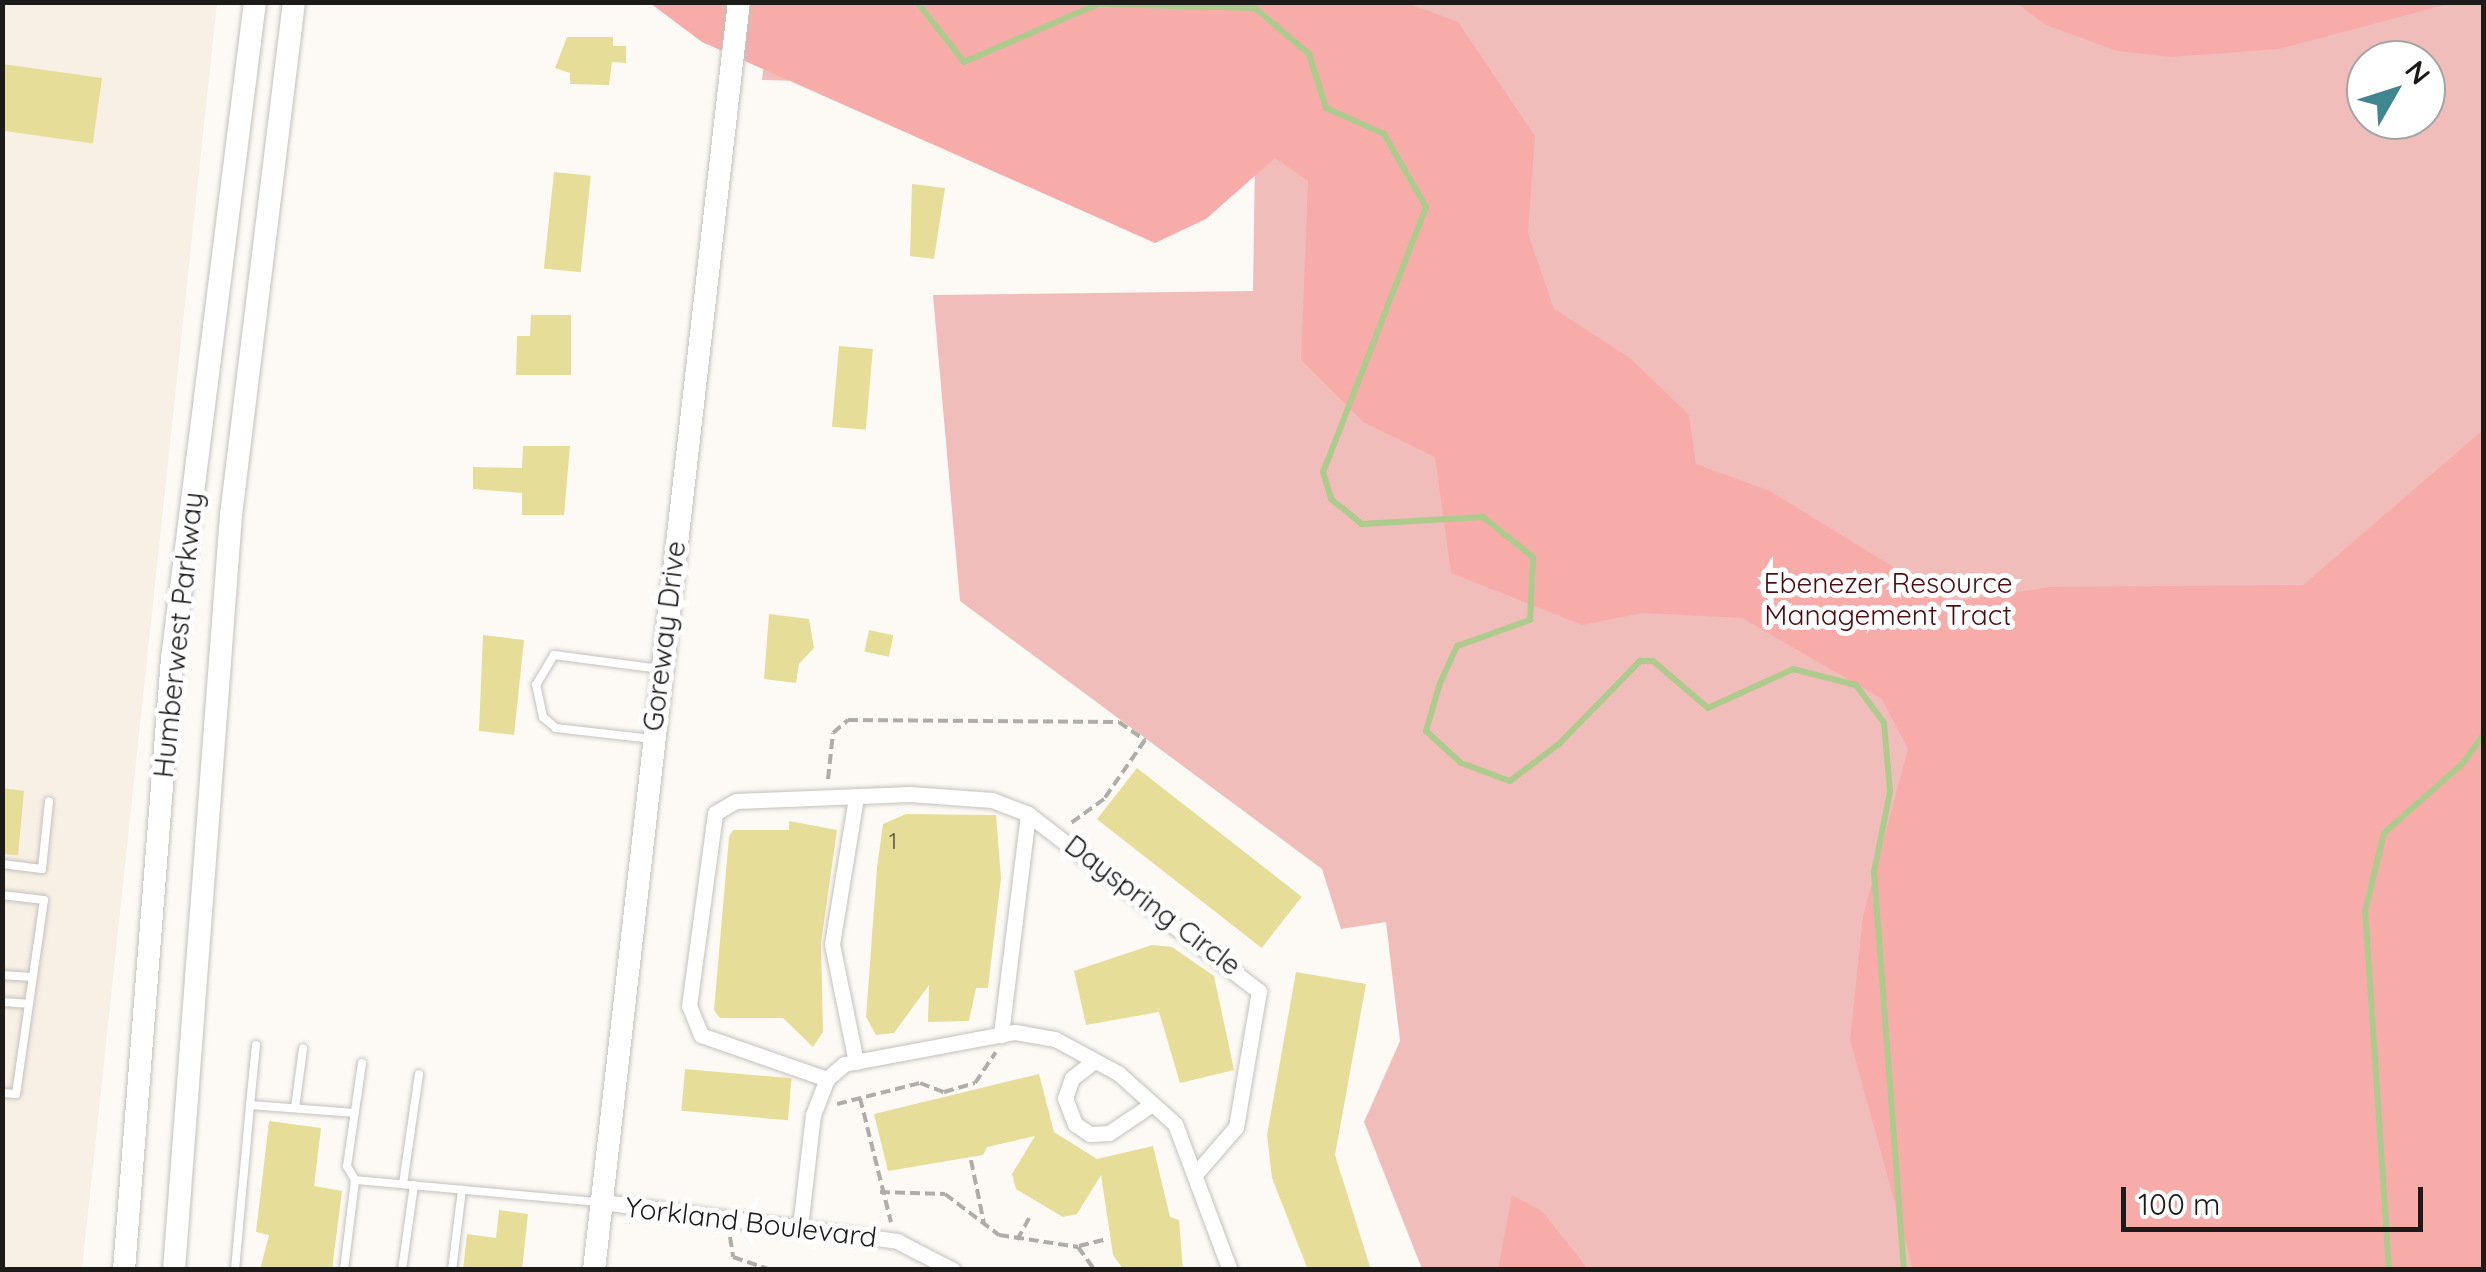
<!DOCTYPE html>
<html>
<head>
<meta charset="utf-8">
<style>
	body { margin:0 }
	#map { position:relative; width:2486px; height:1272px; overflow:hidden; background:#fdfaf6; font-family:Quicksand,sans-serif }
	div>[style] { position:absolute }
	.built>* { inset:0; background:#f8f0e5 }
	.green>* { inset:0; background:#f1bdba }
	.forest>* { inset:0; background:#f8aca9 }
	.stream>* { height:6px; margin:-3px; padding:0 3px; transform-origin:3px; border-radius:3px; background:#adcb8d }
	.building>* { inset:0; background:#e6dd98; transform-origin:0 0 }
	.path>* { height:4px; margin-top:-2px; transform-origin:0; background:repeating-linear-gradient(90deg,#afaca9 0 10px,transparent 0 15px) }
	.roads { filter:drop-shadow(0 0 2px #c4c1bd) drop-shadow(0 0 2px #c4c1bd) }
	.lane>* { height:8px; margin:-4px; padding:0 4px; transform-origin:4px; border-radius:4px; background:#fff }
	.street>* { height:15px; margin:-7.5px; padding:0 7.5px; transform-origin:7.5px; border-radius:7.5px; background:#fff }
	.secondary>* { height:22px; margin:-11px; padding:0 11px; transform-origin:11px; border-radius:11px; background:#fff }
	span { translate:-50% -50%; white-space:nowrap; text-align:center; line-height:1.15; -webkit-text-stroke:10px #fff; paint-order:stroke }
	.number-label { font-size:22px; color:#4e4c3a }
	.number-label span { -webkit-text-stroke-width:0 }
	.park-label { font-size:28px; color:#4e0d12 }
	.street-label { font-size:28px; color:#1c1b1a }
	.frame { position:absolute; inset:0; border:5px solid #1c1b1a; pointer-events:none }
	.north { position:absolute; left:2346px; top:40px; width:100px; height:100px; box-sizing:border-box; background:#fff; border:2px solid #a4a4a3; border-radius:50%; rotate:51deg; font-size:28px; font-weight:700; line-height:40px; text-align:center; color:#1c1b1a }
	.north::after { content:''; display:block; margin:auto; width:35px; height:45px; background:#408691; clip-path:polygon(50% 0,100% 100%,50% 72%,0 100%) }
	.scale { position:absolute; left:2121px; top:1187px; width:302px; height:45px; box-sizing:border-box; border:5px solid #1c1b1a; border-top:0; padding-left:12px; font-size:30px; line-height:35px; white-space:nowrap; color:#1c1b1a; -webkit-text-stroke:8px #fff; paint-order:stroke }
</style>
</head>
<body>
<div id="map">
	<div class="built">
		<div style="clip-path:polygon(2px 3px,217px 3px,82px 1269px,3px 1269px)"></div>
	</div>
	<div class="green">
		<div style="clip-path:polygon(evenodd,771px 2px,2483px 3px,2483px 1269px,1422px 1269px,1364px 1122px,1400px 1041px,1386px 922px,1341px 929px,1322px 869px,960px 601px,933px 295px,1253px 291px,1256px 93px,762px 80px,771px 2px,2366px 60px,2426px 60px,2426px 120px,2366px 120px,2366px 60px)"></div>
	</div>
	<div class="forest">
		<div style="clip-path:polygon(1405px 2px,1458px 22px,1535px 136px,1528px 233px,1554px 309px,1630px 358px,1689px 415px,1696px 464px,1770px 491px,1950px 602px,2050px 587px,2303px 585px,2483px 430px,2483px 1269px,1913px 1269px,1850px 1040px,1863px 916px,1908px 749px,1882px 699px,1742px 618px,1642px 613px,1582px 625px,1451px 573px,1435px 457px,1363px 422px,1301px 360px,1308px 181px,1275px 158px,1206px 219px,1155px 243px,702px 42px,650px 3px)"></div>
		<div style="clip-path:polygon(2016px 3px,2452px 3px,2279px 49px,2172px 57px,2117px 51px,2046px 25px)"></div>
		<div style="clip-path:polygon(1512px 1195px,1542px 1211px,1588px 1269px,1498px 1269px)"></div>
	</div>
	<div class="stream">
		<div style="left:917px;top:2px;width:76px;rotate:51.9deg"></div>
		<div style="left:964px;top:62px;width:146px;rotate:-23.4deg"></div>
		<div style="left:1098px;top:4px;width:157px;rotate:1.5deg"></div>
		<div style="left:1255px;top:8px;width:71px;rotate:40.4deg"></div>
		<div style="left:1309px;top:54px;width:57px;rotate:72.5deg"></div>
		<div style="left:1326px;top:108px;width:64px;rotate:24.1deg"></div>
		<div style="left:1384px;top:134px;width:84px;rotate:60.1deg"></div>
		<div style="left:1426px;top:207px;width:284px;rotate:111.2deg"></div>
		<div style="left:1323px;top:472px;width:28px;rotate:73deg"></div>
		<div style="left:1331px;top:499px;width:40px;rotate:39deg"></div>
		<div style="left:1362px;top:524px;width:121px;rotate:-3.3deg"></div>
		<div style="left:1483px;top:517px;width:64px;rotate:38.7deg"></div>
		<div style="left:1533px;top:557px;width:63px;rotate:92.7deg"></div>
		<div style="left:1530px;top:620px;width:77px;rotate:160.4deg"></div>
		<div style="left:1457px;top:646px;width:41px;rotate:114.7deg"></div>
		<div style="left:1440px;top:683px;width:50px;rotate:106.3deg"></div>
		<div style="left:1426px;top:731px;width:47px;rotate:42.4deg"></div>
		<div style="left:1461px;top:763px;width:52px;rotate:20.2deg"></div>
		<div style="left:1510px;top:781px;width:63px;rotate:-37.2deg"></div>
		<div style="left:1560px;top:743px;width:115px;rotate:-45.7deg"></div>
		<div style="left:1640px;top:661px;width:13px"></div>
		<div style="left:1653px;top:661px;width:72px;rotate:40.5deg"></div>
		<div style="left:1708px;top:708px;width:94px;rotate:-24.6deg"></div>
		<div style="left:1793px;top:669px;width:65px;rotate:14.3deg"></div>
		<div style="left:1856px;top:685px;width:47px;rotate:53.6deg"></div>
		<div style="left:1884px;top:723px;width:69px;rotate:85deg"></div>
		<div style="left:1890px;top:792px;width:82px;rotate:101.3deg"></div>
		<div style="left:1874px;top:872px;width:399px;rotate:85.7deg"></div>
		<div style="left:2389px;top:1270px;width:359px;rotate:-93.8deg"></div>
		<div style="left:2365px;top:912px;width:81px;rotate:-76.5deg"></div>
		<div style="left:2384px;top:833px;width:106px;rotate:-41.5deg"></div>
		<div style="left:2463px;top:763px;width:36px;rotate:-54deg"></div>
	</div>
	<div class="building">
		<div style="clip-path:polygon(567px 37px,613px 37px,613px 46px,626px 46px,626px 63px,612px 62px,609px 85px,570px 84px,570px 73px,555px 68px)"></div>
		<div style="left:2px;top:64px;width:101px;height:66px;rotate:8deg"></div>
		<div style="left:554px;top:172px;width:37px;height:97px;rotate:6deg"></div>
		<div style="clip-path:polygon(912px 184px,945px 188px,934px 259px,910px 256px)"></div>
		<div style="clip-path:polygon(531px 315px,571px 315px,571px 375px,516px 375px,517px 336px,530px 336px)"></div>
		<div style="left:839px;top:346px;width:34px;height:81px;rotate:5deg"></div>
		<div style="clip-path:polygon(523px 446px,570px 446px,564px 515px,522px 515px,522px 493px,473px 489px,473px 467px,522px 468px)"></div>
		<div style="clip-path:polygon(769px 614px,809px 619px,814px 648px,799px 664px,796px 683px,764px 679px)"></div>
		<div style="left:869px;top:630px;width:25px;height:22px;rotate:12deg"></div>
		<div style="clip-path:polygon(483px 635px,524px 640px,514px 735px,479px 731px)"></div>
		<div style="left:1137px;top:768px;width:209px;height:65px;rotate:38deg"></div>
		<div style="clip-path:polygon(2px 788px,24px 791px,18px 855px,2px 854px)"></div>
		<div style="clip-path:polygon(906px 814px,996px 815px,1001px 878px,988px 988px,976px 988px,969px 1021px,928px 1022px,929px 985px,894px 1033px,876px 1035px,866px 1017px,877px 868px,883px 824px)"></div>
		<div style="clip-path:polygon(789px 821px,837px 830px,821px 943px,823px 1032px,813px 1047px,783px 1018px,720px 1018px,714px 1010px,729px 837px,733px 830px,789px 830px)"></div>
		<div style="clip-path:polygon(1152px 945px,1172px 947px,1214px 976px,1234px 1070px,1180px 1083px,1159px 1012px,1086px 1025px,1074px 971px)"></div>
		<div style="clip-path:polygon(1296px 972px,1366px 984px,1335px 1155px,1371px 1270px,1308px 1270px,1272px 1178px,1267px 1135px)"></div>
		<div style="left:685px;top:1069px;width:107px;height:42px;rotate:5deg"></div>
		<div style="clip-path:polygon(1039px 1074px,1054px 1132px,1097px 1159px,1153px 1146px,1170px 1217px,1179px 1220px,1183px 1270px,1124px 1270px,1113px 1255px,1101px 1175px,1077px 1214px,1063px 1217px,1016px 1189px,1012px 1174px,1035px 1136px,987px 1147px,983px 1155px,888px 1171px,874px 1114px)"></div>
		<div style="clip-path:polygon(269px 1121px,321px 1128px,314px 1186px,342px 1191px,332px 1270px,260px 1270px,269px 1235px,256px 1232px)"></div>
		<div style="clip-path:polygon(499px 1210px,528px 1214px,522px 1270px,463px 1270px,467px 1234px,496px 1238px)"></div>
	</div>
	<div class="path">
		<div style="left:828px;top:779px;width:46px;rotate:-83.8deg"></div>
		<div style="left:833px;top:733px;width:20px;rotate:-41deg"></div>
		<div style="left:848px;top:720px;width:271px;rotate:0.4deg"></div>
		<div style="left:1119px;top:722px;width:32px;rotate:35deg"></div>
		<div style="left:1145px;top:740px;width:72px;rotate:124.8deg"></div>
		<div style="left:1104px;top:799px;width:41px;rotate:144deg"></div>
		<div style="left:860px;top:1098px;width:128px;rotate:76deg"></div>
		<div style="left:837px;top:1104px;width:86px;rotate:-14.2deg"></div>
		<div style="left:920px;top:1083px;width:26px;rotate:21deg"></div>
		<div style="left:944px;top:1092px;width:32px;rotate:-16deg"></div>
		<div style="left:975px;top:1083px;width:37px;rotate:-56deg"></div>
		<div style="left:971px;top:1160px;width:65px;rotate:78.5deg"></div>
		<div style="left:880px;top:1192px;width:65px;rotate:1.8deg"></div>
		<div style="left:945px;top:1194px;width:68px;rotate:37.2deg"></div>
		<div style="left:999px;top:1235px;width:80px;rotate:8.6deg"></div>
		<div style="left:1078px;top:1247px;width:29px;rotate:54deg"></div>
		<div style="left:730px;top:1237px;width:20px;rotate:81deg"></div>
		<div style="left:733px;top:1257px;width:39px;rotate:19deg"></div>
		<div style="left:1017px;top:1240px;width:25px;rotate:-61deg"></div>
		<div style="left:1079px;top:1246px;width:30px;rotate:-14deg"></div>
	</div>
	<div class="roads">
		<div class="lane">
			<div style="left:652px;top:739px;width:97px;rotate:-173.5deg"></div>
			<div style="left:556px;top:728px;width:17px;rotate:-140deg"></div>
			<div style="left:543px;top:717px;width:33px;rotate:-102deg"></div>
			<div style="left:536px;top:685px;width:35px;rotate:-59deg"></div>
			<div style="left:554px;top:655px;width:107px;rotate:7.5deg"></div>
			<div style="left:2px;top:864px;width:40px;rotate:7.1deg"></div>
			<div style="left:42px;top:869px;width:68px;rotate:-84.1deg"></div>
			<div style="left:2px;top:895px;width:42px;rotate:6.8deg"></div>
			<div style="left:44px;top:900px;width:196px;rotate:98.2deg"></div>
			<div style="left:16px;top:1094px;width:14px;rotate:-176deg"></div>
			<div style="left:2px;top:975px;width:30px;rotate:4deg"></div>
			<div style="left:2px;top:1002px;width:26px;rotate:4deg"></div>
			<div style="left:256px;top:1045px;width:60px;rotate:95.7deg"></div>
			<div style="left:250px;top:1105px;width:105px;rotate:4.4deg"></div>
			<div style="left:295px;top:1108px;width:60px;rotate:-82.3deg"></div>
			<div style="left:355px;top:1180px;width:16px;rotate:-120deg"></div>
			<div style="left:347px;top:1166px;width:104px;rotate:-81.7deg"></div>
			<div style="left:403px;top:1184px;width:111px;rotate:-81.7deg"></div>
			<div style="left:235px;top:1270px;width:166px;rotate:-84.8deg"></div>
			<div style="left:344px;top:1270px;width:91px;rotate:-83deg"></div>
			<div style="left:355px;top:1180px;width:243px;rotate:5.2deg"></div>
			<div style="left:402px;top:1270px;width:86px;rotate:-82deg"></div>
			<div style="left:452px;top:1270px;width:81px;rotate:-82.9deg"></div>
		</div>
		<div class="street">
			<div style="left:1028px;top:814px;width:291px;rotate:37.5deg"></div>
			<div style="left:1259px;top:991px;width:138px;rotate:99.6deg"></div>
			<div style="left:1236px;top:1127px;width:58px;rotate:130.8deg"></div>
			<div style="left:1094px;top:1061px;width:28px;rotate:142deg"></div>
			<div style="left:1072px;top:1078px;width:21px;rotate:109deg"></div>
			<div style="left:1065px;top:1098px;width:28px;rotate:69deg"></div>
			<div style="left:1075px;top:1124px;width:18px;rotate:34deg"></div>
			<div style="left:1090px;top:1134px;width:19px;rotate:-3deg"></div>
			<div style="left:1109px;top:1133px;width:52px;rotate:-34deg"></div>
			<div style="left:856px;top:1062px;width:120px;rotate:-101.5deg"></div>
			<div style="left:832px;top:944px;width:148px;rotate:-80.7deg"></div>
			<div style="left:827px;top:1079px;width:133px;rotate:-160.8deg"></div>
			<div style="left:701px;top:1035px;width:31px;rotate:-112deg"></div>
			<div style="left:689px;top:1006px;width:195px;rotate:-82.3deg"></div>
			<div style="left:715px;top:813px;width:24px;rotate:-30deg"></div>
			<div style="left:736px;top:801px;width:174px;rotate:-2.3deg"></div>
			<div style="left:910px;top:794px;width:82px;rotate:4.2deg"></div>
			<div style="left:992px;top:800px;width:39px;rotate:21deg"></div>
			<div style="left:1028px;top:814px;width:223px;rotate:97deg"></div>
			<div style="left:602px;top:1202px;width:298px;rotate:7.5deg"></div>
			<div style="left:897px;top:1241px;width:63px;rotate:27.4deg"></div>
			<div style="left:800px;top:1227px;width:113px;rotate:-83.4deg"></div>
			<div style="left:813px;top:1115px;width:39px;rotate:-69deg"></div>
			<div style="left:827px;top:1079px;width:23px;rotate:-41deg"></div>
			<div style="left:844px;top:1064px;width:174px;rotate:-10.6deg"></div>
			<div style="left:1015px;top:1032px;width:41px;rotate:9.9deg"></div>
			<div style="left:1055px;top:1039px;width:72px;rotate:28.4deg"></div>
			<div style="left:1118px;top:1073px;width:76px;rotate:41.8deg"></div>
			<div style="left:1175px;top:1124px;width:156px;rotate:69.4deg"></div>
		</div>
		<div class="secondary">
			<div style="left:124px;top:1270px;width:613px;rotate:-85.51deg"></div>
			<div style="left:172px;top:659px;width:662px;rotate:-82.8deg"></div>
			<div style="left:174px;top:1270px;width:757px;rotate:-85.68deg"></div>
			<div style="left:231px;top:515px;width:517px;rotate:-83deg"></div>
			<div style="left:594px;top:1270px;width:1276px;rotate:-83.48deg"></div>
		</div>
	</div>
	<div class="number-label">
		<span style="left:893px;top:842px">1</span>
	</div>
	<div class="park-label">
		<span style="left:1888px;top:599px">Ebenezer Resource<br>Management Tract</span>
	</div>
	<div class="street-label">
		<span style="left:178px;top:635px;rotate:-84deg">Humberwest Parkway</span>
		<span style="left:664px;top:636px;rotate:-83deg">Goreway Drive</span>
		<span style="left:1153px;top:905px;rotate:37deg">Dayspring Circle</span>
		<span style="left:751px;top:1222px;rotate:7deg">Yorkland Boulevard</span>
	</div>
	<div class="frame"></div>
	<div class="north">N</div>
	<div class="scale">100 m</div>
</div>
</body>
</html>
